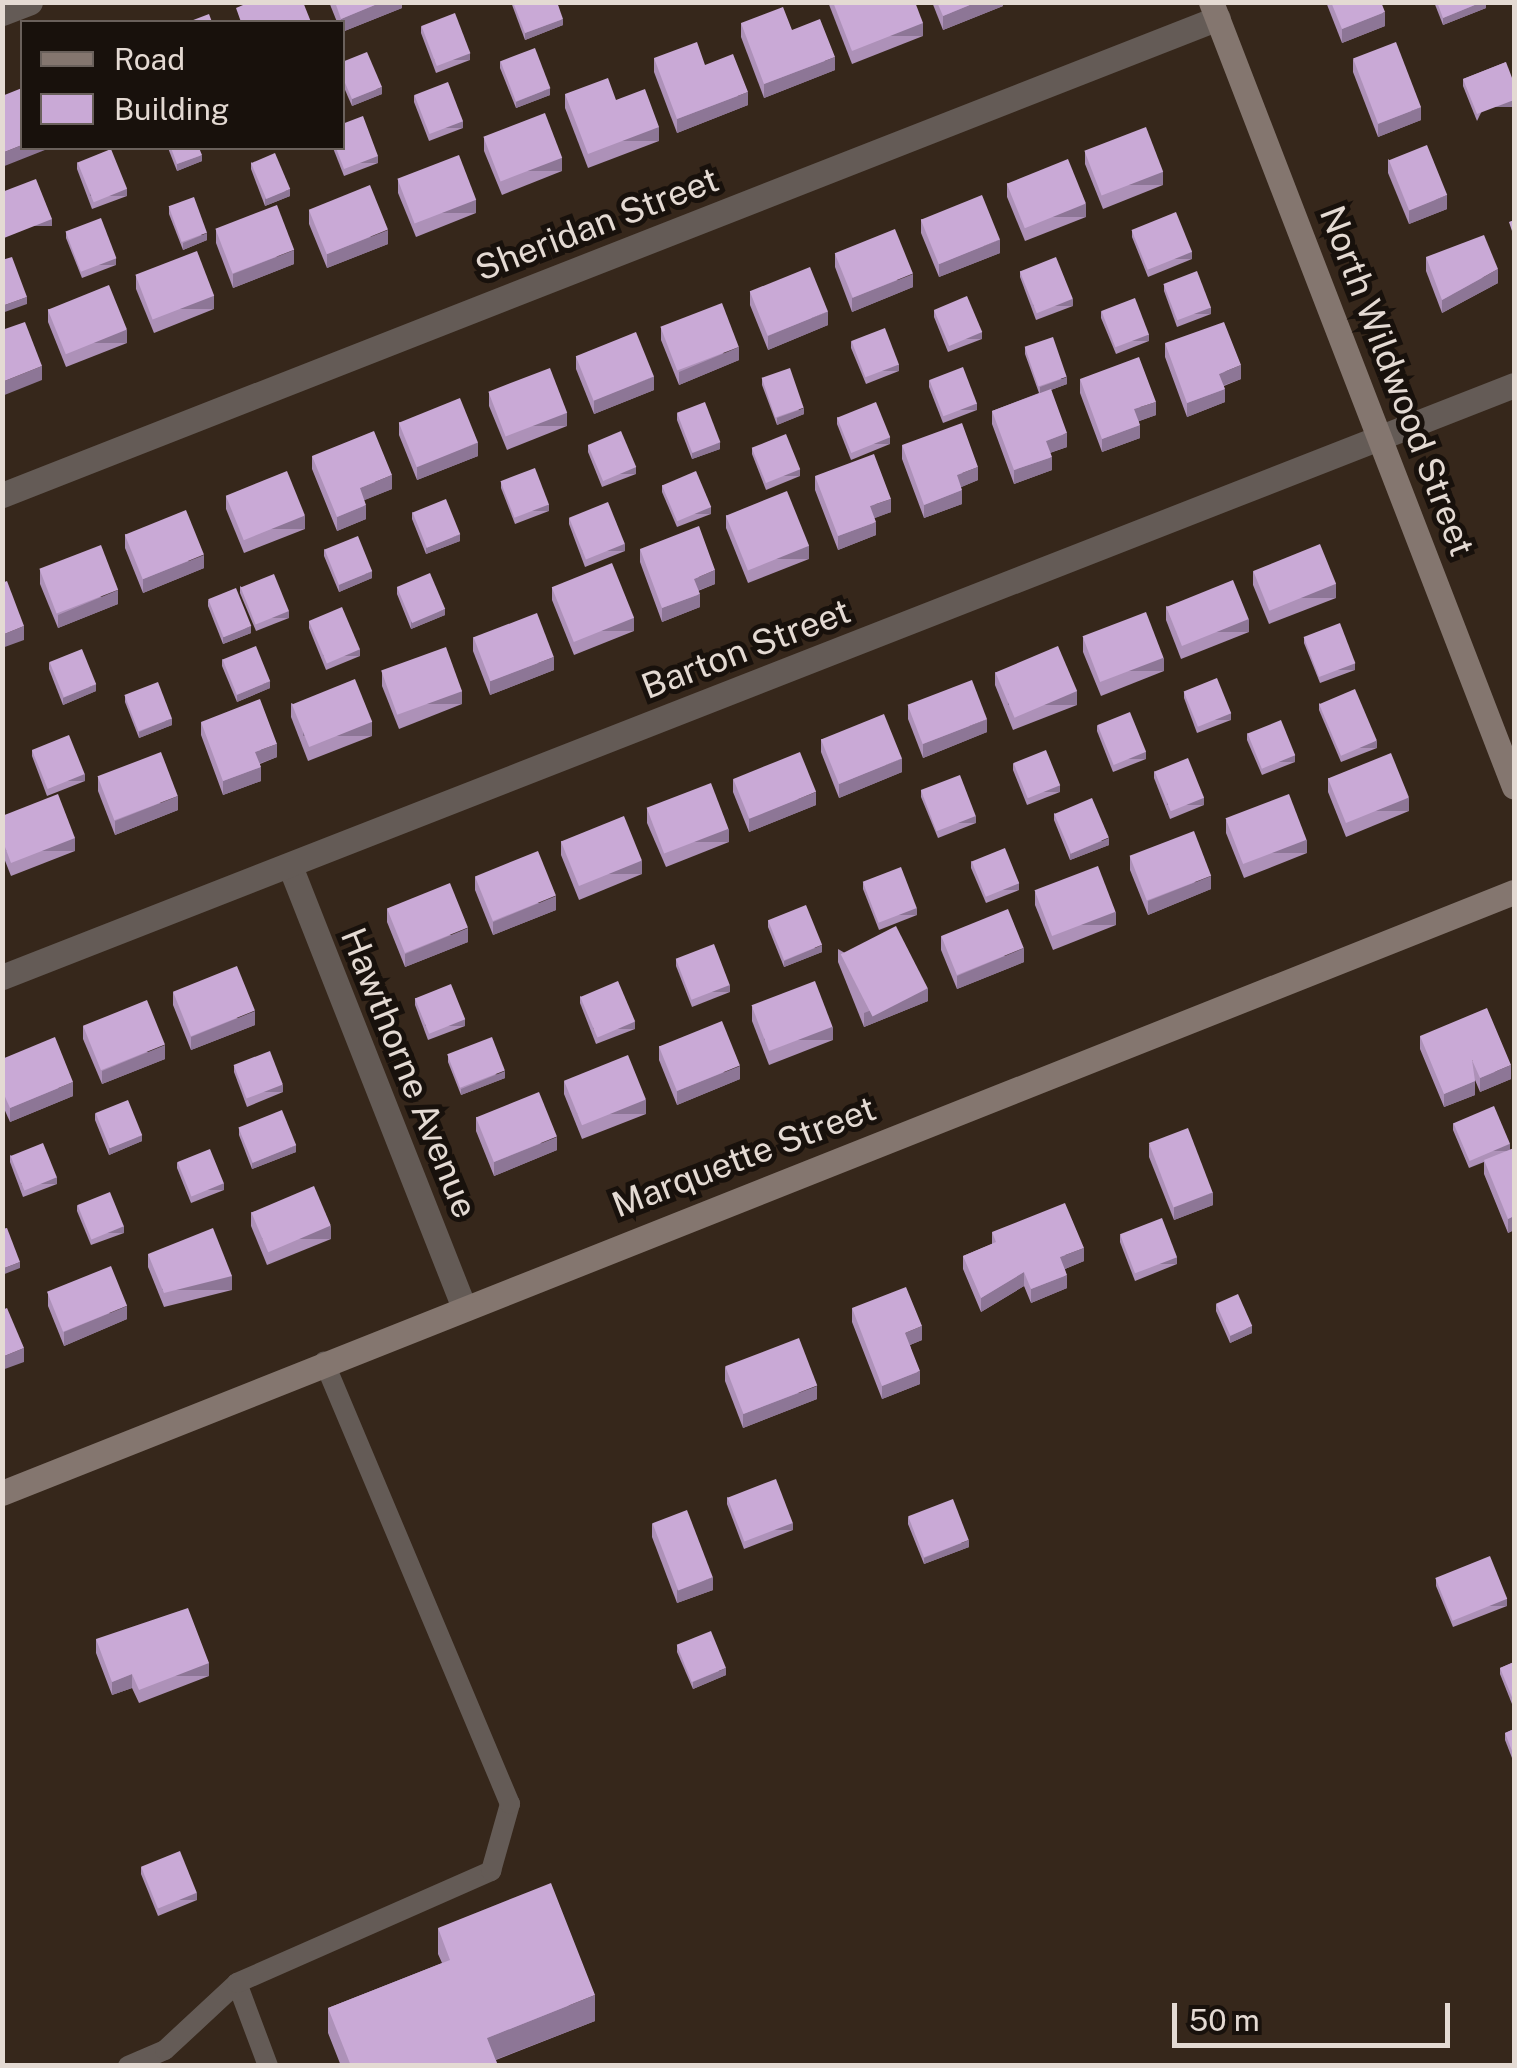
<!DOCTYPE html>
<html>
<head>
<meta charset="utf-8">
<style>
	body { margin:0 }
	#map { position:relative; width:1517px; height:2068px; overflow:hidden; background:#36271b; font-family:"Public Sans",sans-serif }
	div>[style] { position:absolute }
	.lane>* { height:20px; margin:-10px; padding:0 10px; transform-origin:10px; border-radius:10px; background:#645b56 }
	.street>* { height:25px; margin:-12.5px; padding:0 12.5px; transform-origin:12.5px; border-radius:12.5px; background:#645b56 }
	.secondary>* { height:25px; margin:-12.5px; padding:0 12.5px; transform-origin:12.5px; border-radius:12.5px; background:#84766f }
	.wall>* { inset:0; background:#ad91b8 }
	.shaded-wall>* { inset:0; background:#8d7696; transform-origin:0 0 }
	.building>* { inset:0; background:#c9a9d6; transform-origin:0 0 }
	span { translate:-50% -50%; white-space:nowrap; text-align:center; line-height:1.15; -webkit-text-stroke:10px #18110c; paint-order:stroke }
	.street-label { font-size:35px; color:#e4dad3 }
	.frame { position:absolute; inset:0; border:5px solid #e4dad3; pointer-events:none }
	.legend { position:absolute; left:20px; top:20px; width:325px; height:130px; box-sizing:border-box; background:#18110c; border:2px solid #6a615c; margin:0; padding:12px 18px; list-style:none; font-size:30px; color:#e4dad3 }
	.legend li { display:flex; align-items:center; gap:20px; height:50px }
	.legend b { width:50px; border:2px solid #6a615c }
	.scale { position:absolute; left:1172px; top:2003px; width:278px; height:45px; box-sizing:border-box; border:5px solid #e4dad3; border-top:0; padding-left:12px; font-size:30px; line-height:35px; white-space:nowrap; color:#e4dad3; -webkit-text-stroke:8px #18110c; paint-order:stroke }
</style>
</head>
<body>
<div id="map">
	<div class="lane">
		<div style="left:237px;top:1983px;width:89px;rotate:69.5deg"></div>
		<div style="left:128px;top:2066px;width:40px;rotate:-23.4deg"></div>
		<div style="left:165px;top:2050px;width:98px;rotate:-42.9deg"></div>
		<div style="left:237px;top:1983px;width:278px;rotate:-23.8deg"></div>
		<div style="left:491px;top:1871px;width:70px;rotate:-74.2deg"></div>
		<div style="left:510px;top:1804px;width:480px;rotate:-112.8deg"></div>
	</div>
	<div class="street">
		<div style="left:2px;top:13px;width:30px;rotate:-21deg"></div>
		<div style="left:2px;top:495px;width:1306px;rotate:-21.42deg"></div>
		<div style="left:290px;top:866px;width:472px;rotate:68.5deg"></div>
		<div style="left:2px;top:977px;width:1624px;rotate:-21.38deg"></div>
	</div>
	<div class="secondary">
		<div style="left:1211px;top:2px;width:841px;rotate:68.89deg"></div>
		<div style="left:2px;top:1493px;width:1627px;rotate:-21.68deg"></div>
	</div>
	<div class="wall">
		<div style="clip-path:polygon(329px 2px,402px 2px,402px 8px,342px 32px,342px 22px,337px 22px)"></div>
		<div style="clip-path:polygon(511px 2px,557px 2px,563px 25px,525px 40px)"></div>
		<div style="clip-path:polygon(828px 2px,915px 2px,923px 36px,852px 64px)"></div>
		<div style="clip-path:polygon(932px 2px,1003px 2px,1003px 6px,943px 30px)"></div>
		<div style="clip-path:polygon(1326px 2px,1381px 2px,1385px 26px,1342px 43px)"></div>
		<div style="clip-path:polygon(1434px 2px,1486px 2px,1486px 8px,1443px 25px)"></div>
		<div style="clip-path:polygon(741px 23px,792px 30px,835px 70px,764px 98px,741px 37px)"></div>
		<div style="clip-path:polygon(421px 26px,470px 60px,436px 73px,421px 33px)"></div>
		<div style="clip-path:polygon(654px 58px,705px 65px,748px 105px,677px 133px,654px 72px)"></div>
		<div style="clip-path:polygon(1353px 59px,1421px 120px,1378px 137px,1353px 72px)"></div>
		<div style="clip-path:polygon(500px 61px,550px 95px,516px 108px,500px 68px)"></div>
		<div style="clip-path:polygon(342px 62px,382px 94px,352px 106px,342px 83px)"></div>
		<div style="clip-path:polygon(1506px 62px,1477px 121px,1463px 86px,1463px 79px)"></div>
		<div style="clip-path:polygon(565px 94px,616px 100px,659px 141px,588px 168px,565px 108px)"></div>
		<div style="clip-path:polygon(414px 95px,463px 128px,429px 141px,414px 102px)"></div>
		<div style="clip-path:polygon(484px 138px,562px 171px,502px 195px,484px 151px)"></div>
		<div style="clip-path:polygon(168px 148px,199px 148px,202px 161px,177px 171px)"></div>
		<div style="clip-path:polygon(333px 148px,342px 148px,378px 163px,344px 176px)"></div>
		<div style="clip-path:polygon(1085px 151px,1163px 185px,1103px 209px,1085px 164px)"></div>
		<div style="clip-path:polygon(1388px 159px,1447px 209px,1409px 224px,1388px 173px)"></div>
		<div style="clip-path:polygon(77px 162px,127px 196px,92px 209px,77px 169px)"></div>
		<div style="clip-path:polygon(251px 162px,290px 196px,265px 206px,251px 169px)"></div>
		<div style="clip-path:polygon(398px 179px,476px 213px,416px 237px,398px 193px)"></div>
		<div style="clip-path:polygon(1007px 183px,1086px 217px,1025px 241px,1007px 197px)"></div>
		<div style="clip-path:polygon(169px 207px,207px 240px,183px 250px,169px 214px)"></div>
		<div style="clip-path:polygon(309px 210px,388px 244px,327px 268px,309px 224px)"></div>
		<div style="clip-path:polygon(921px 219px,1000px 253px,939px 277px,921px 233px)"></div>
		<div style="clip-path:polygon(216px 230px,294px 264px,233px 288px,216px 243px)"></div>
		<div style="clip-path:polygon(1132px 230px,1192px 259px,1148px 277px,1132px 237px)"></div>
		<div style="clip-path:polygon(66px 232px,116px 265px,82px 278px,66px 238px)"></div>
		<div style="clip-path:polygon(835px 254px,913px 287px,852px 312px,835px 267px)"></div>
		<div style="clip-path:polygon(1426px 257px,1498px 283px,1442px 313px,1426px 271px)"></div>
		<div style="clip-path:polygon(1020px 271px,1073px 306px,1036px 320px,1020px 277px)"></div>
		<div style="clip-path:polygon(136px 275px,214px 309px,154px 333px,136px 289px)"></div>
		<div style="clip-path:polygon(1164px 285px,1211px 314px,1177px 327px,1164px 291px)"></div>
		<div style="clip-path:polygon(750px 291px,828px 325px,768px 350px,750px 305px)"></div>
		<div style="clip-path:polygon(48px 309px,127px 343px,66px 367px,48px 322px)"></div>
		<div style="clip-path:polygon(934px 310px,982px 339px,948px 352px,934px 317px)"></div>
		<div style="clip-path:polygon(1101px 311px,1149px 341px,1116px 354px,1101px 318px)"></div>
		<div style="clip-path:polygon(661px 327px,739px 360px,679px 385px,661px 340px)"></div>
		<div style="clip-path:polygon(851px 341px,899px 371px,866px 384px,851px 348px)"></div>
		<div style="clip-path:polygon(1165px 343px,1241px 379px,1224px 386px,1225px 402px,1187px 417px,1165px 357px)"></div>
		<div style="clip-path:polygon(1025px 347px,1067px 384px,1051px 390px,1067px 447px,1050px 453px,1052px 470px,1014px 484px,992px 424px,992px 411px,1039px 393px,1025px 354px)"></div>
		<div style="clip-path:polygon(576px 356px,654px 390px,594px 414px,576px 369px)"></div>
		<div style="clip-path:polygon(762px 378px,804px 414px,777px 425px,762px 385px)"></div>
		<div style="clip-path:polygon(1080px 379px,1156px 415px,1139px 421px,1140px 438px,1102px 452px,1080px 393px)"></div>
		<div style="clip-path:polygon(929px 380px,977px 410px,943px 423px,929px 387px)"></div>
		<div style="clip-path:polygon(489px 392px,567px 426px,507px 450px,489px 406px)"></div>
		<div style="clip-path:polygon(677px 413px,720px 449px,692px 459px,677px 420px)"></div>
		<div style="clip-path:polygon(837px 417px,890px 444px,851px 460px,837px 424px)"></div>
		<div style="clip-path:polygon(399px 422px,478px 456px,417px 480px,399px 435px)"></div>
		<div style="clip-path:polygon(588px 445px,636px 474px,602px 487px,588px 452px)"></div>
		<div style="clip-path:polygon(902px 445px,978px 480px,961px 487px,962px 504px,924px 518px,902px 459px)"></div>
		<div style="clip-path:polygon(752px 448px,800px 476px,766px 490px,752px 454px)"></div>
		<div style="clip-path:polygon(312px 456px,392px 489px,364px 500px,366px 519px,337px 531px,312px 469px)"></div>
		<div style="clip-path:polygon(815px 476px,891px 512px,874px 518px,876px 535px,838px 550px,815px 490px)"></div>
		<div style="clip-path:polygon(501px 482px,549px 511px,515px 524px,501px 488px)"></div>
		<div style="clip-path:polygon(662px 485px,711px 514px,677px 527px,662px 492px)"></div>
		<div style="clip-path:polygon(226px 496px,305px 529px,244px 553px,226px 509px)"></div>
		<div style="clip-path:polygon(412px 512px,460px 541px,426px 554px,412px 519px)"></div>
		<div style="clip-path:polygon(726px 515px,809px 559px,748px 583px,726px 528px)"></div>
		<div style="clip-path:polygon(569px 518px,625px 551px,585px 567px,569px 524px)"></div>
		<div style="clip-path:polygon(125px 534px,204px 568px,143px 593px,125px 548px)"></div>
		<div style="clip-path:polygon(324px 549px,372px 578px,339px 592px,324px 556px)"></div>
		<div style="clip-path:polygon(640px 549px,715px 584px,698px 591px,700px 607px,662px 622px,640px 562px)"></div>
		<div style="clip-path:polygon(40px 570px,118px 604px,58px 628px,40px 584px)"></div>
		<div style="clip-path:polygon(1253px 571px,1336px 598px,1269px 624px,1253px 585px)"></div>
		<div style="clip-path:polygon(240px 586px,289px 618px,256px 631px,240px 593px)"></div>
		<div style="clip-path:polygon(397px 587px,445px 615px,411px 629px,397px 594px)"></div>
		<div style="clip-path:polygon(552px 587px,634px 631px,574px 655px,552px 600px)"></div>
		<div style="clip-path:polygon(208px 600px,251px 633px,223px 644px,208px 606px)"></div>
		<div style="clip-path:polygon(1166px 606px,1249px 632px,1181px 659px,1166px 620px)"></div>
		<div style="clip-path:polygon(309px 621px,360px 656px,326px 670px,309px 628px)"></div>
		<div style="clip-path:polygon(473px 637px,554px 670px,490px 695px,473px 651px)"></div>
		<div style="clip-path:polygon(1304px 637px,1355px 670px,1320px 683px,1304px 643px)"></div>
		<div style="clip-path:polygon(1083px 638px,1164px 671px,1101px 696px,1083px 652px)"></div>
		<div style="clip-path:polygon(222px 659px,270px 688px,237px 702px,222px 666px)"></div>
		<div style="clip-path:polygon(49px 662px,96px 691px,63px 705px,49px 669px)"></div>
		<div style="clip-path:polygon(382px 672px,462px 704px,399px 729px,382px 686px)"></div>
		<div style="clip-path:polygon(995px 672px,1077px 705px,1013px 730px,995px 685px)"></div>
		<div style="clip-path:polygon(1184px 692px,1231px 720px,1197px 733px,1184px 698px)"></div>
		<div style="clip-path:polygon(125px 696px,172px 725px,139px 738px,125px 702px)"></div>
		<div style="clip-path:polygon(291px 703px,372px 736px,308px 761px,291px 717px)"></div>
		<div style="clip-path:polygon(1319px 703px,1377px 748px,1341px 762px,1319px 710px)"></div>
		<div style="clip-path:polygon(908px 706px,987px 732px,923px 758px,908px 719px)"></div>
		<div style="clip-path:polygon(201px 722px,277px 757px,260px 764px,261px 781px,223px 795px,201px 735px)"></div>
		<div style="clip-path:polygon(1097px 725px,1146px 759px,1113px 772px,1097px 731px)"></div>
		<div style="clip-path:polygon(1247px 733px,1295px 762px,1262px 775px,1247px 740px)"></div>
		<div style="clip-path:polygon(821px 739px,902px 772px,839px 798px,821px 752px)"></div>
		<div style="clip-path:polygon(32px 750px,85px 781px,47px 796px,32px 756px)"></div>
		<div style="clip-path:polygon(1013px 763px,1060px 792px,1027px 805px,1013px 770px)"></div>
		<div style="clip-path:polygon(1154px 771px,1204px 805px,1170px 819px,1154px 778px)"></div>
		<div style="clip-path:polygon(98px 777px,178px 810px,115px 835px,98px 791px)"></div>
		<div style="clip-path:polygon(1328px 778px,1409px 811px,1346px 837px,1328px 792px)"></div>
		<div style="clip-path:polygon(733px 779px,816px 805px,749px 832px,733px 792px)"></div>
		<div style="clip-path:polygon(921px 790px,976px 823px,938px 838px,921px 797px)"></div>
		<div style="clip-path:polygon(647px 809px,729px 842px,666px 867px,647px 823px)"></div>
		<div style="clip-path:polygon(1054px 813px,1109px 845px,1070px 860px,1054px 820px)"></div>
		<div style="clip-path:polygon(2px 816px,75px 851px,11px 876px,2px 853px)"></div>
		<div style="clip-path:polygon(1226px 820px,1307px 853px,1244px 878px,1226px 833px)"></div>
		<div style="clip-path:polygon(561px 841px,642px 874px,579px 900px,561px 855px)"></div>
		<div style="clip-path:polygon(1130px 856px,1211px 889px,1148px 915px,1130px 870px)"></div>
		<div style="clip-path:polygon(971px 861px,1019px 890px,986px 903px,971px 868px)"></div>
		<div style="clip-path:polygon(475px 877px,556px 910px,493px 935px,475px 890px)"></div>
		<div style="clip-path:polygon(863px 883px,917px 915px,879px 930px,863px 889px)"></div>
		<div style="clip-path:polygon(1035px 892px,1116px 925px,1053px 950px,1035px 905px)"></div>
		<div style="clip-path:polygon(387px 909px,468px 942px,405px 967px,387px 922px)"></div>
		<div style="clip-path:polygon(768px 920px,822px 952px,784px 967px,768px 927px)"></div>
		<div style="clip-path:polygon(941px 936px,1024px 962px,957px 989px,941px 950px)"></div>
		<div style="clip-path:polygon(838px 949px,928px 1001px,864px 1027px,838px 962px)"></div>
		<div style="clip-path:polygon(676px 959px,730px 992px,692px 1007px,676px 966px)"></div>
		<div style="clip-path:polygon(173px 992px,255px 1025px,191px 1050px,173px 1005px)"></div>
		<div style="clip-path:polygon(580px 996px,635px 1029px,596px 1044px,580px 1003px)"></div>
		<div style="clip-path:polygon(415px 998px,465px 1026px,428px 1040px,415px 1005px)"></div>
		<div style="clip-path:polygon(752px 1007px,833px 1040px,769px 1065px,752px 1021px)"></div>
		<div style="clip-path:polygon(83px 1026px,165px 1059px,102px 1084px,83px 1039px)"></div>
		<div style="clip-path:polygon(1420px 1036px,1511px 1079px,1480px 1092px,1475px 1080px,1475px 1095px,1444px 1107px,1420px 1049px)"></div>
		<div style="clip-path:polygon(659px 1046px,740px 1079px,677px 1105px,659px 1060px)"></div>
		<div style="clip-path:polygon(448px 1055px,505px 1078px,461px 1095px,448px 1062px)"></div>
		<div style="clip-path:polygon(2px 1059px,73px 1096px,10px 1122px,2px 1104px)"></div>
		<div style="clip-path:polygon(234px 1066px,283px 1092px,247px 1107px,234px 1072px)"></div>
		<div style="clip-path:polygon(564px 1081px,646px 1114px,582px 1139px,564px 1094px)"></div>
		<div style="clip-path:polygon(95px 1113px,142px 1141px,109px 1155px,95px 1120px)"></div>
		<div style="clip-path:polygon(476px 1117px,557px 1150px,494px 1176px,476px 1131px)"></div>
		<div style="clip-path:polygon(1453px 1123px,1510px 1150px,1514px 1148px,1514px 1230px,1508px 1233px,1484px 1174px,1484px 1162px,1469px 1168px,1453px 1130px)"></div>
		<div style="clip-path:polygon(239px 1128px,296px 1152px,252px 1169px,239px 1135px)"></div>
		<div style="clip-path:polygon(1149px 1144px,1213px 1205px,1174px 1220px,1149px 1157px)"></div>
		<div style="clip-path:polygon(10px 1155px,57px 1184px,23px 1197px,10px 1162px)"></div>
		<div style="clip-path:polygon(177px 1162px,224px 1190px,191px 1203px,177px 1168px)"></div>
		<div style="clip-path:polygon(77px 1205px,124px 1233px,91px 1245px,77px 1211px)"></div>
		<div style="clip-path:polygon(251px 1212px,331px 1239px,267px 1265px,251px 1226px)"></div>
		<div style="clip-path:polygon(992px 1232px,1084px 1261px,1065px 1269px,1067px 1288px,1031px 1303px,1024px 1286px,981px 1312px,963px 1269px,963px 1256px,992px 1244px)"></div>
		<div style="clip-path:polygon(1120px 1235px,1177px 1264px,1135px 1281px,1120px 1242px)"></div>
		<div style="clip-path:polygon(148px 1254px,232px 1290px,164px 1307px,148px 1267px)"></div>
		<div style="clip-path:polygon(48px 1293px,127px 1319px,64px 1346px,48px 1306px)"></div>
		<div style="clip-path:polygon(1216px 1304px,1252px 1333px,1230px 1343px,1216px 1311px)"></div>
		<div style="clip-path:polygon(852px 1308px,922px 1340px,910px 1345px,920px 1384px,882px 1399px,852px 1322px)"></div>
		<div style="clip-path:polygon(725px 1367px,817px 1399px,743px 1428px,725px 1381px)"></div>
		<div style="clip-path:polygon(727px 1497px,793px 1530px,744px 1549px,727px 1504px)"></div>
		<div style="clip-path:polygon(908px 1517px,969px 1547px,924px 1564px,908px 1524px)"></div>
		<div style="clip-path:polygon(652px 1523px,713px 1590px,677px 1603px,652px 1537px)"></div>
		<div style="clip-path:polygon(1436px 1579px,1507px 1606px,1453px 1627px,1436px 1586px)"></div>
		<div style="clip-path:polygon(96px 1639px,209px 1676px,139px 1703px,132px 1688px,112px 1695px,96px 1653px)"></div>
		<div style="clip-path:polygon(677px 1645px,726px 1675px,693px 1689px,677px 1652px)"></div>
		<div style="clip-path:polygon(1514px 1662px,1514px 1709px,1500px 1674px,1500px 1668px)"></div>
		<div style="clip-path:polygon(1514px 1729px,1514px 1763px,1505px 1740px,1505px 1733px)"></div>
		<div style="clip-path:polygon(141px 1867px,197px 1900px,158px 1916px,141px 1874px)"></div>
		<div style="clip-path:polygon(438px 1928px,595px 2021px,496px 2060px,498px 2066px,341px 2066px,328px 2033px,328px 2008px,442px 1963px,438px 1954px)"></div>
	</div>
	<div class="shaded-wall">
		<div style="clip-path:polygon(382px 2px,402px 2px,402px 8px,342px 32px,341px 19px)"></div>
		<div style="clip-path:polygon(977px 2px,1003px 2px,1003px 6px,943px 30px,943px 16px)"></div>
		<div style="clip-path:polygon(1482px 2px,1486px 2px,1486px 8px,1443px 25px,1443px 18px)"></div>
		<div style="clip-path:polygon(1385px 12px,1385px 26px,1342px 43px,1342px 29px)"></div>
		<div style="clip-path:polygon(563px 19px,563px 25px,525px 40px,525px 33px)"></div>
		<div style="left:923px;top:23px;width:13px;height:76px;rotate:90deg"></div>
		<div style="left:470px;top:53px;width:7px;height:36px;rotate:90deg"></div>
		<div style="clip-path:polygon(835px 57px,835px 70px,764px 98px,764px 84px)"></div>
		<div style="clip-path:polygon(382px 87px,382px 94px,352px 106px,352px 99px)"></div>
		<div style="clip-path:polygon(550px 88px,550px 95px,516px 108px,516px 102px)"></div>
		<div style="clip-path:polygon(748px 92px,748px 105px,677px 133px,677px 119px)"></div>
		<div style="left:1514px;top:100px;width:7px;height:40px;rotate:90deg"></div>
		<div style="clip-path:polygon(1421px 107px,1421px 120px,1378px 137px,1378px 124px)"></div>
		<div style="left:463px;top:121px;width:7px;height:36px;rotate:90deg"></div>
		<div style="left:659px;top:127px;width:14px;height:76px;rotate:90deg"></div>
		<div style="clip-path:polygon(22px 145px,22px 148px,50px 148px,2px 167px,2px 153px)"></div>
		<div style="clip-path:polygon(202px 155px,202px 161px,177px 171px,177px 164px)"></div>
		<div style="left:378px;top:156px;width:7px;height:36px;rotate:90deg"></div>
		<div style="left:562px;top:158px;width:13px;height:65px;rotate:90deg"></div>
		<div style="left:1163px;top:172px;width:13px;height:65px;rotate:90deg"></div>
		<div style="left:127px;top:189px;width:7px;height:37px;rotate:90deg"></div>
		<div style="clip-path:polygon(290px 189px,290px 196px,265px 206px,265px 199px)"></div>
		<div style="clip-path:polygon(1447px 195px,1447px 209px,1409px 224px,1409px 210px)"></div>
		<div style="left:476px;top:200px;width:13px;height:65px;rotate:90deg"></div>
		<div style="left:1086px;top:204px;width:13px;height:66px;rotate:90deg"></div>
		<div style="left:52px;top:219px;width:7px;height:52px;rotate:90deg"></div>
		<div style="clip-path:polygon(388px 230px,388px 244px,327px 268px,327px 254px)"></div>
		<div style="clip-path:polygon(207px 233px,207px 240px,183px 250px,183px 243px)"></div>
		<div style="clip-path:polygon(1000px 239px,1000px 253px,939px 277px,939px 264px)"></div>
		<div style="clip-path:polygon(294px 250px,294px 264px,233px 288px,233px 274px)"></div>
		<div style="left:1192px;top:252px;width:7px;height:48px;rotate:90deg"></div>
		<div style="left:116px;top:258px;width:7px;height:36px;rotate:90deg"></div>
		<div style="clip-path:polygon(1498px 269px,1498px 283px,1442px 313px,1442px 300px)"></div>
		<div style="clip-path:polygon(913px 274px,913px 287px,852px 312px,852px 298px)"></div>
		<div style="left:214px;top:296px;width:13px;height:65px;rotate:90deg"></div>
		<div style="clip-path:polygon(27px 297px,27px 304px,2px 313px,2px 306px)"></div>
		<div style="left:1073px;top:299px;width:7px;height:40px;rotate:90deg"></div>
		<div style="left:1211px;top:307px;width:7px;height:36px;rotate:90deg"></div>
		<div style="clip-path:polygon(828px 311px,828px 325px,768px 350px,768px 336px)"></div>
		<div style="left:127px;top:330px;width:13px;height:66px;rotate:90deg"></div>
		<div style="left:982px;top:332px;width:7px;height:36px;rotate:90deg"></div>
		<div style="left:1149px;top:334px;width:7px;height:35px;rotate:90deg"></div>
		<div style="clip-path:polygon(739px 347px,739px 360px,679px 385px,679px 372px)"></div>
		<div style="left:899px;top:364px;width:7px;height:35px;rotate:90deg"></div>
		<div style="clip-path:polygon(1241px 365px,1241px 379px,1219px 387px,1219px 374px)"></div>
		<div style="clip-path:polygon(42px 366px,42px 380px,2px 396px,2px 382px)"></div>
		<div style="clip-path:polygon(654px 376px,654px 390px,594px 414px,594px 400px)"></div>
		<div style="clip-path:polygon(1067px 377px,1067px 384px,1040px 394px,1040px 387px)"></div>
		<div style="clip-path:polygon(1225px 389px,1225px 402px,1187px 417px,1187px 403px)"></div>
		<div style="clip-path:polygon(1156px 402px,1156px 415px,1134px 423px,1134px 409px)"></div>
		<div style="left:977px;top:403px;width:7px;height:36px;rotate:90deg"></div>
		<div style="clip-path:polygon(804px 408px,804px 414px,777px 425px,777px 418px)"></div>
		<div style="left:567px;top:413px;width:13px;height:65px;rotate:90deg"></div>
		<div style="clip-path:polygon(1140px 425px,1140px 438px,1102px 452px,1102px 439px)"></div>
		<div style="clip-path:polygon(1067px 433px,1067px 447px,1046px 454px,1046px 441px)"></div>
		<div style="left:890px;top:437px;width:7px;height:42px;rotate:90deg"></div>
		<div style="clip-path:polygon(478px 442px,478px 456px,417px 480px,417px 466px)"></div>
		<div style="clip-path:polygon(720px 442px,720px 449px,692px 459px,692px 452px)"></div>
		<div style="clip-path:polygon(1052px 457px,1052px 470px,1014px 484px,1014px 470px)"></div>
		<div style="left:636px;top:467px;width:7px;height:36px;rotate:90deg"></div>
		<div style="clip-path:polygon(978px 467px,978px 480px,957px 489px,957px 475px)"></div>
		<div style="left:800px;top:469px;width:7px;height:37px;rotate:90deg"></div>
		<div style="clip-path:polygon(392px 475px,392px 489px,360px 502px,360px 488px)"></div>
		<div style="clip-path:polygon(962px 490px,962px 504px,924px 518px,924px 505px)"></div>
		<div style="clip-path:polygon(891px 499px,891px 512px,870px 520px,870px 506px)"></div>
		<div style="left:549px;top:504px;width:7px;height:36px;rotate:90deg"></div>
		<div style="clip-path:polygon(366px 505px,366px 519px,337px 531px,337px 517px)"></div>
		<div style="left:711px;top:507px;width:7px;height:36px;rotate:90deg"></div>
		<div style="left:305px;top:516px;width:13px;height:66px;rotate:90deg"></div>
		<div style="clip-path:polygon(876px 522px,876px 535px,838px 550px,838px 536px)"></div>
		<div style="clip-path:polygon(460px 534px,460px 541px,426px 554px,426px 548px)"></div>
		<div style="left:625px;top:544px;width:7px;height:43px;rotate:90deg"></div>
		<div style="left:809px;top:546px;width:13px;height:66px;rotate:90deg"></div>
		<div style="clip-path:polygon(204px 555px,204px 568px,143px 593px,143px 579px)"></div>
		<div style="clip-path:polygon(715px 570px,715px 584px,694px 592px,694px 579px)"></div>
		<div style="clip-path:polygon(372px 571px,372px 578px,339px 592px,339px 585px)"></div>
		<div style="left:1336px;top:584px;width:14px;height:72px;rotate:90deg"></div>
		<div style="clip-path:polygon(118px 590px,118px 604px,58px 628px,58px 615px)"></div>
		<div style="clip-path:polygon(700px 594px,700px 607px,662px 622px,662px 608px)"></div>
		<div style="clip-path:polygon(445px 609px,445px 615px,411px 629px,411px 622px)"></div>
		<div style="left:289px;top:611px;width:7px;height:35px;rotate:90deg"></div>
		<div style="left:634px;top:618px;width:13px;height:65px;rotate:90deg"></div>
		<div style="left:1249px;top:619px;width:13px;height:73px;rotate:90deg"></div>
		<div style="clip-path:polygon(24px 626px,24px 640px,2px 648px,2px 635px)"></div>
		<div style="clip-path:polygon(251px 626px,251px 633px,223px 644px,223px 637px)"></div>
		<div style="left:360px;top:649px;width:7px;height:37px;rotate:90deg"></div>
		<div style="clip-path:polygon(554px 657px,554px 670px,490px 695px,490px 681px)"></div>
		<div style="left:1164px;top:658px;width:13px;height:68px;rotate:90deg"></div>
		<div style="left:1355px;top:663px;width:7px;height:37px;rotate:90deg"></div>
		<div style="clip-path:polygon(270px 681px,270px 688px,237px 702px,237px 695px)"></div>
		<div style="clip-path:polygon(96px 684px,96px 691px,63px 705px,63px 698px)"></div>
		<div style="left:462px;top:691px;width:13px;height:68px;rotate:90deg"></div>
		<div style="left:1077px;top:691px;width:14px;height:69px;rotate:90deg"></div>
		<div style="left:1231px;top:713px;width:7px;height:36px;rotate:90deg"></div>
		<div style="clip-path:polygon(172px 718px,172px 725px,139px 738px,139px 732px)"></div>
		<div style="clip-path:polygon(987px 719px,987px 732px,923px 758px,923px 744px)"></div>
		<div style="left:372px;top:722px;width:14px;height:69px;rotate:90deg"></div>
		<div style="left:1377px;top:741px;width:7px;height:39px;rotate:90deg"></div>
		<div style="clip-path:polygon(277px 744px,277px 757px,255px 765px,255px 752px)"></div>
		<div style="left:1146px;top:752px;width:7px;height:35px;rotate:90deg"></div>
		<div style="left:1295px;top:755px;width:7px;height:35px;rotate:90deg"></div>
		<div style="clip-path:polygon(902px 758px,902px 772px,839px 798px,839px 784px)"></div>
		<div style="clip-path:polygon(261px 767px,261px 781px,223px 795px,223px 781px)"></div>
		<div style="left:85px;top:774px;width:7px;height:41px;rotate:90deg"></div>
		<div style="left:1060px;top:785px;width:7px;height:35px;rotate:90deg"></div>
		<div style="clip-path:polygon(816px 792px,816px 805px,749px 832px,749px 818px)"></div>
		<div style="clip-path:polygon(178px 796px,178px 810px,115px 835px,115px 821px)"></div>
		<div style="left:1204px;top:798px;width:7px;height:37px;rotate:90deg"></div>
		<div style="left:1409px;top:798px;width:13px;height:68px;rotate:90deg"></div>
		<div style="left:976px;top:816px;width:7px;height:41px;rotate:90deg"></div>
		<div style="left:729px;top:829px;width:13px;height:68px;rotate:90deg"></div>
		<div style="left:75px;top:838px;width:13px;height:69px;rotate:90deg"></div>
		<div style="clip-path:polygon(1109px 838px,1109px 845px,1070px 860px,1070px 854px)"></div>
		<div style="left:1307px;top:840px;width:13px;height:68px;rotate:90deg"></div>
		<div style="left:642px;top:861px;width:13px;height:68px;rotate:90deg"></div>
		<div style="clip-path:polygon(1211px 876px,1211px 889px,1148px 915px,1148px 901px)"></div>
		<div style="left:1019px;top:883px;width:7px;height:35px;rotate:90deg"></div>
		<div style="clip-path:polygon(556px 896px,556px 910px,493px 935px,493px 922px)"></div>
		<div style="left:917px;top:908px;width:7px;height:41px;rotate:90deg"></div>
		<div style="left:1116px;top:912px;width:13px;height:68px;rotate:90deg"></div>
		<div style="clip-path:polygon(468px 928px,468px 942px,405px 967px,405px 954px)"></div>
		<div style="clip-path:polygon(822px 945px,822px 952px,784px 967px,784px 961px)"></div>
		<div style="clip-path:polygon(1024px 948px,1024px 962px,957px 989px,957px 976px)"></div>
		<div style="left:730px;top:985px;width:7px;height:41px;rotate:90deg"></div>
		<div style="clip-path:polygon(928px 988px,928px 1001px,864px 1027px,864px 1013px)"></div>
		<div style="clip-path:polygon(255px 1011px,255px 1025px,191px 1050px,191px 1037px)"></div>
		<div style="left:465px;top:1019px;width:7px;height:40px;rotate:90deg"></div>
		<div style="left:635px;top:1022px;width:7px;height:42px;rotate:90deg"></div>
		<div style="left:833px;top:1027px;width:13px;height:69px;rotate:90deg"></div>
		<div style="clip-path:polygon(165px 1045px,165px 1059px,102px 1084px,102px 1071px)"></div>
		<div style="clip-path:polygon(1511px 1065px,1511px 1079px,1480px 1092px,1480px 1078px)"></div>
		<div style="clip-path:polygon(740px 1066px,740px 1079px,677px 1105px,677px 1091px)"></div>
		<div style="clip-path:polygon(505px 1071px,505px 1078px,461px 1095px,461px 1089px)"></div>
		<div style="clip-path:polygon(1475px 1081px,1475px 1095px,1444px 1107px,1444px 1094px)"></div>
		<div style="clip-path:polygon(73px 1082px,73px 1096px,10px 1122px,10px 1108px)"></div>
		<div style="left:283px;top:1085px;width:7px;height:39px;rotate:90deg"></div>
		<div style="left:646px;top:1100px;width:14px;height:69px;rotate:90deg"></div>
		<div style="clip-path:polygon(142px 1135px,142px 1141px,109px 1155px,109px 1148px)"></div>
		<div style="clip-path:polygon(557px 1137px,557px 1150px,494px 1176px,494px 1162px)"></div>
		<div style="left:1510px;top:1144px;width:7px;height:44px;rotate:90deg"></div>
		<div style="clip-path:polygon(296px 1145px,296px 1152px,252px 1169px,252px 1163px)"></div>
		<div style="left:57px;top:1177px;width:7px;height:36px;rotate:90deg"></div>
		<div style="left:224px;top:1183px;width:7px;height:35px;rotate:90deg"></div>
		<div style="clip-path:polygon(1213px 1192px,1213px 1205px,1174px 1220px,1174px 1206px)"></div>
		<div style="clip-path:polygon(1514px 1216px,1514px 1230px,1508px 1233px,1508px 1219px)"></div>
		<div style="left:124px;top:1226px;width:7px;height:35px;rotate:90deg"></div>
		<div style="left:331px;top:1226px;width:13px;height:69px;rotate:90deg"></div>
		<div style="clip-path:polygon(1084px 1248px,1084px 1261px,1060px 1271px,1060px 1257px)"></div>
		<div style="left:1177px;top:1257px;width:7px;height:45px;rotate:90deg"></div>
		<div style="clip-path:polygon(20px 1262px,20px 1268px,2px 1275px,2px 1269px)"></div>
		<div style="clip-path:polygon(1024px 1272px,1024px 1286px,981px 1312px,981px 1298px)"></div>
		<div style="clip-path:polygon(1067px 1275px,1067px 1288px,1031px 1303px,1031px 1289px)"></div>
		<div style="left:232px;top:1276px;width:14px;height:70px;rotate:90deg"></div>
		<div style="clip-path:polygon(127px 1306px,127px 1319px,64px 1346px,64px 1332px)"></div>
		<div style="clip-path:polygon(922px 1326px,922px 1340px,905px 1347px,905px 1333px)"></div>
		<div style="clip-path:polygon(1252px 1326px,1252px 1333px,1230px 1343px,1230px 1336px)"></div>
		<div style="clip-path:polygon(24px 1348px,24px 1362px,2px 1370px,2px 1357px)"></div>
		<div style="clip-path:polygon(920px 1371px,920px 1384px,882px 1399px,882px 1386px)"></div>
		<div style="clip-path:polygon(817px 1386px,817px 1399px,743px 1428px,743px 1414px)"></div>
		<div style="left:793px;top:1523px;width:7px;height:53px;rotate:90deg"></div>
		<div style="clip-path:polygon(969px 1540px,969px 1547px,924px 1564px,924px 1558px)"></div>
		<div style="clip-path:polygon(713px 1577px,713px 1590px,677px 1603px,677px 1590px)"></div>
		<div style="left:1507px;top:1599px;width:7px;height:58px;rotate:90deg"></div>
		<div style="left:209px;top:1663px;width:13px;height:75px;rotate:90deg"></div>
		<div style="clip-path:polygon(726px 1668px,726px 1675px,693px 1689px,693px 1682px)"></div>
		<div style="clip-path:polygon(132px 1674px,132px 1688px,112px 1695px,112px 1682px)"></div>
		<div style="left:197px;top:1893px;width:7px;height:42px;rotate:90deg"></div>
		<div style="clip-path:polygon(595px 1995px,595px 2021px,487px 2063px,487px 2038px)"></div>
	</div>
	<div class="building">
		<div style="clip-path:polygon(250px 2px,303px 2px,311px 22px,241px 22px,236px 8px)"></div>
		<div style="clip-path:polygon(335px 2px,382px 2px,341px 19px)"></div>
		<div style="clip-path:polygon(513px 2px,557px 2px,563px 19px,525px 33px)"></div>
		<div style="clip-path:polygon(833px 2px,915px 2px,923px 23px,852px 51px)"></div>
		<div style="clip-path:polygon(937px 2px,977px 2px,943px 16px)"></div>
		<div style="clip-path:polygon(1331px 2px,1381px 2px,1385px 12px,1342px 29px)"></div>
		<div style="clip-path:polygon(1437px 2px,1482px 2px,1443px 18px)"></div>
		<div style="clip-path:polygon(783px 7px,792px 30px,820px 19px,835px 57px,764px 84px,741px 23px)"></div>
		<div style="left:455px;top:13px;width:43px;height:36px;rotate:69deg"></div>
		<div style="clip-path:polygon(209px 14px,212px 22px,188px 22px)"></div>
		<div style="clip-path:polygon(697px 42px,705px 65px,733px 54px,748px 92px,677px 119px,654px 58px)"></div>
		<div style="left:1396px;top:42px;width:70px;height:46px;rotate:69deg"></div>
		<div style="left:535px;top:48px;width:43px;height:37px;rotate:69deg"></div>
		<div style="clip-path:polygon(367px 52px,382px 87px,352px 99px,342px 76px,342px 62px)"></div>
		<div style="clip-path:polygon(1506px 62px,1514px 83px,1514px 100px,1477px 114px,1463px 79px)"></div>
		<div style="clip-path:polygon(608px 78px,616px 100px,645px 89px,659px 127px,588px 154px,565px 94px)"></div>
		<div style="left:448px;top:82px;width:42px;height:36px;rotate:69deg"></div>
		<div style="clip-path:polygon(22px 88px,22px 145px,2px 153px,2px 96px)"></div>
		<div style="left:545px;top:113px;width:48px;height:66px;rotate:69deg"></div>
		<div style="clip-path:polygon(363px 116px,378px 156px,344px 169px,336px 148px,342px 148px,342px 124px)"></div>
		<div style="left:1146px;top:127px;width:48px;height:66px;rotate:69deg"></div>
		<div style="left:1427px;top:145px;width:54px;height:41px;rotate:68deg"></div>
		<div style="clip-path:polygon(171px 148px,199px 148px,202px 155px,177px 164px)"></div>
		<div style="left:111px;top:149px;width:43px;height:36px;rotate:68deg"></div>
		<div style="left:275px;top:153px;width:39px;height:26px;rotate:67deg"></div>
		<div style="left:459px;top:155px;width:48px;height:66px;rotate:69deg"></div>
		<div style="left:1068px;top:159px;width:48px;height:66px;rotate:68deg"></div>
		<div style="clip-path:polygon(36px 179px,52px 219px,4px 238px,2px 233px,2px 192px)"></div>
		<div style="left:370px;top:185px;width:48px;height:66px;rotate:68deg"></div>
		<div style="left:982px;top:195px;width:48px;height:66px;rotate:68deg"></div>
		<div style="left:194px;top:197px;width:38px;height:27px;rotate:70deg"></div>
		<div style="left:277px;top:205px;width:48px;height:66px;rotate:69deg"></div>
		<div style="left:1176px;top:212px;width:43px;height:48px;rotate:68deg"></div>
		<div style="left:101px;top:218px;width:43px;height:38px;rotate:69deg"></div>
		<div style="clip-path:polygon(1514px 220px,1514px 237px,1509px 222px)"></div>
		<div style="left:895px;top:229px;width:48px;height:65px;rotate:68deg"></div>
		<div style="clip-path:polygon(1484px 235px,1498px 269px,1442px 300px,1426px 257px)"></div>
		<div style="left:197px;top:251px;width:48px;height:66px;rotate:69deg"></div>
		<div style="clip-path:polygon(12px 257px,27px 297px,2px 306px,2px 260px)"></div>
		<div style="left:1056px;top:257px;width:45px;height:39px;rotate:68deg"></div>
		<div style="left:810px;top:267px;width:48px;height:65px;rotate:68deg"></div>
		<div style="left:1197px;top:271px;width:39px;height:36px;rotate:69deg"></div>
		<div style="left:109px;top:285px;width:48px;height:66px;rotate:68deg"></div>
		<div style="left:967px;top:296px;width:39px;height:36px;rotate:67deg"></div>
		<div style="left:1135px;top:298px;width:39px;height:36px;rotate:69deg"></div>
		<div style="left:722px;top:303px;width:47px;height:66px;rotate:69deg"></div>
		<div style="clip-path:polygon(25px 322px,42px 366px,2px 382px,2px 330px)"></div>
		<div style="clip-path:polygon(1224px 322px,1241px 365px,1219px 374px,1225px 389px,1187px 403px,1165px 343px)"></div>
		<div style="left:885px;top:328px;width:39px;height:36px;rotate:69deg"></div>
		<div style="left:636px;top:332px;width:48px;height:65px;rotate:68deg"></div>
		<div style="left:1053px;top:337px;width:42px;height:30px;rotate:71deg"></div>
		<div style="clip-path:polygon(1139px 357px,1156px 402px,1134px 409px,1140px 425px,1102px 439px,1080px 379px)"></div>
		<div style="left:963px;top:367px;width:39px;height:36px;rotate:69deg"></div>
		<div style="left:550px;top:368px;width:48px;height:66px;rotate:69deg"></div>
		<div style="left:790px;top:368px;width:42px;height:30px;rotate:71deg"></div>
		<div style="clip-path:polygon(1051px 389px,1067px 433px,1046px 441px,1052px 457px,1014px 470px,992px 411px)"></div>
		<div style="left:460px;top:398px;width:48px;height:66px;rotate:68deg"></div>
		<div style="left:705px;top:402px;width:43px;height:30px;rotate:69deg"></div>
		<div style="left:876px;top:402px;width:38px;height:42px;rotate:68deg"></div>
		<div style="clip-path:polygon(962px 423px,978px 467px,957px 475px,962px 490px,924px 505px,902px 445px)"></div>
		<div style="clip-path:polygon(374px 431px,392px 475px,360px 488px,366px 505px,337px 517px,312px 456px)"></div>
		<div style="left:621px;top:431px;width:39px;height:36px;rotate:67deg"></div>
		<div style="left:786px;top:434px;width:38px;height:37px;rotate:68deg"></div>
		<div style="clip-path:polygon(874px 454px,891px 499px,870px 506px,876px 522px,838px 536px,815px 476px)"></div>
		<div style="left:535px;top:468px;width:39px;height:37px;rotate:69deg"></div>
		<div style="left:287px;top:471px;width:48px;height:66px;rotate:68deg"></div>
		<div style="left:696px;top:471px;width:39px;height:37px;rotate:67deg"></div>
		<div style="left:787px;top:491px;width:59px;height:66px;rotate:68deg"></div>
		<div style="left:446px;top:499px;width:38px;height:36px;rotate:68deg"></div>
		<div style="left:608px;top:502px;width:45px;height:42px;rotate:68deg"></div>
		<div style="left:186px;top:510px;width:48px;height:66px;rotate:68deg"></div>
		<div style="clip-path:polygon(699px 526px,715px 570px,694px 579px,700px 594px,662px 608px,640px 549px)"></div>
		<div style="left:358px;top:536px;width:38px;height:36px;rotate:68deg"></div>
		<div style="left:1320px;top:544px;width:43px;height:72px;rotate:68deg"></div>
		<div style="left:101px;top:545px;width:48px;height:66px;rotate:69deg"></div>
		<div style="left:612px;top:563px;width:59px;height:65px;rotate:68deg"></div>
		<div style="left:430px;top:573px;width:39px;height:36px;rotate:67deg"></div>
		<div style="left:274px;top:574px;width:40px;height:36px;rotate:68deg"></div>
		<div style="left:1233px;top:580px;width:42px;height:72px;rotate:68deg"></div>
		<div style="clip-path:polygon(7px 581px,24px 626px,2px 635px,2px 583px)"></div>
		<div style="left:236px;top:588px;width:41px;height:30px;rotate:68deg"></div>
		<div style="left:342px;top:607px;width:46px;height:36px;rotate:67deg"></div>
		<div style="left:1146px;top:612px;width:49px;height:68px;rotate:69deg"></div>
		<div style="left:537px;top:613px;width:47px;height:68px;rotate:69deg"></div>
		<div style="left:1340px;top:623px;width:43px;height:39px;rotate:69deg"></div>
		<div style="left:256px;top:646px;width:38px;height:36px;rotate:68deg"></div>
		<div style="left:1058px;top:646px;width:49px;height:68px;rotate:67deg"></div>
		<div style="left:446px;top:647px;width:47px;height:69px;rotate:70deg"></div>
		<div style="left:82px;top:649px;width:38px;height:35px;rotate:68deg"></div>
		<div style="left:1217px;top:678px;width:38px;height:36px;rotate:68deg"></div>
		<div style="left:355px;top:679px;width:46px;height:68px;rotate:68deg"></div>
		<div style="left:972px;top:680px;width:42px;height:69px;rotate:69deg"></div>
		<div style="left:158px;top:682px;width:39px;height:36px;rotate:69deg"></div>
		<div style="left:1355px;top:689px;width:56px;height:39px;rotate:67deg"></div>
		<div style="clip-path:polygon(260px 699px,277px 744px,255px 752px,261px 767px,223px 781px,201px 722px)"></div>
		<div style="left:1130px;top:712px;width:43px;height:35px;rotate:68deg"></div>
		<div style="left:884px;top:714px;width:48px;height:68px;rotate:68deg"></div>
		<div style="left:1281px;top:720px;width:38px;height:36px;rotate:68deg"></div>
		<div style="left:69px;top:735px;width:42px;height:40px;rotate:68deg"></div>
		<div style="left:1046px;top:750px;width:38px;height:35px;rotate:68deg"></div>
		<div style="left:161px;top:752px;width:47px;height:68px;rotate:69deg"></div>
		<div style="left:800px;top:752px;width:43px;height:72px;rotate:68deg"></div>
		<div style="left:1391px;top:753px;width:48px;height:68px;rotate:68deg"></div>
		<div style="left:1188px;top:758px;width:43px;height:36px;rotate:68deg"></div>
		<div style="left:960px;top:775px;width:44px;height:42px;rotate:69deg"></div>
		<div style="left:711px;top:783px;width:49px;height:69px;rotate:69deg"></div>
		<div style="clip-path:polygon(58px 794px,75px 838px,11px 863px,2px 839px,2px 816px)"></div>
		<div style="left:1289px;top:794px;width:49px;height:68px;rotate:69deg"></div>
		<div style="left:1092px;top:798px;width:43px;height:41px;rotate:67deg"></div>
		<div style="left:624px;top:816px;width:48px;height:68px;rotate:68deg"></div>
		<div style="left:1194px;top:831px;width:48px;height:69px;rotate:69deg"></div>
		<div style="left:1005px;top:848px;width:38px;height:36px;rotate:68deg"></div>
		<div style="left:538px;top:851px;width:48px;height:68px;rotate:68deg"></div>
		<div style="left:1098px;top:866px;width:49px;height:68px;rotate:69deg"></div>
		<div style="left:901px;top:867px;width:44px;height:41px;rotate:69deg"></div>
		<div style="left:450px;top:883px;width:48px;height:68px;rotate:68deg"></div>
		<div style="left:806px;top:905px;width:43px;height:41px;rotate:68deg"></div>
		<div style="left:1008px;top:909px;width:42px;height:72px;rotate:68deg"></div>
		<div style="left:896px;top:926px;width:70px;height:62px;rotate:63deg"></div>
		<div style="left:714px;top:944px;width:44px;height:41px;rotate:69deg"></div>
		<div style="left:237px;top:966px;width:48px;height:69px;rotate:68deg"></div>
		<div style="left:618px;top:981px;width:44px;height:41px;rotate:67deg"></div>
		<div style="left:815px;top:981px;width:49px;height:68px;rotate:69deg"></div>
		<div style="left:451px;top:984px;width:38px;height:39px;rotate:68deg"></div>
		<div style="left:147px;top:1000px;width:48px;height:69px;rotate:68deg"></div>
		<div style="clip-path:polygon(1487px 1008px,1511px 1065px,1480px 1078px,1472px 1060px,1475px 1081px,1444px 1094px,1420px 1036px)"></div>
		<div style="left:722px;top:1021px;width:48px;height:68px;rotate:68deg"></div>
		<div style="clip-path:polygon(55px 1037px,73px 1082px,10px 1108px,2px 1090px,2px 1059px)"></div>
		<div style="left:492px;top:1037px;width:36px;height:48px;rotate:69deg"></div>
		<div style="left:270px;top:1051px;width:36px;height:39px;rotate:69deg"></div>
		<div style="left:628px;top:1055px;width:48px;height:69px;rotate:68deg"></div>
		<div style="left:539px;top:1092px;width:48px;height:68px;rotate:68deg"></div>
		<div style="left:128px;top:1100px;width:38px;height:35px;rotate:68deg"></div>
		<div style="left:1494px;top:1106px;width:41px;height:44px;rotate:67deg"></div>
		<div style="left:282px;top:1110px;width:38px;height:47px;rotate:68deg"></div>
		<div style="left:1188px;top:1128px;width:69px;height:42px;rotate:69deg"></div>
		<div style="left:43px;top:1143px;width:37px;height:35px;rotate:68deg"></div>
		<div style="clip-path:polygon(1514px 1148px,1514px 1216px,1508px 1219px,1484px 1160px)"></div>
		<div style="left:210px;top:1149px;width:37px;height:35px;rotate:68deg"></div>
		<div style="left:314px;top:1186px;width:43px;height:68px;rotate:67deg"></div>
		<div style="left:110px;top:1192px;width:37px;height:35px;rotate:68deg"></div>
		<div style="clip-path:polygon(1065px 1203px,1084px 1248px,1060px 1257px,1067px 1275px,1031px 1289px,1024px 1272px,981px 1298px,963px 1256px,996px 1242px,992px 1232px)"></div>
		<div style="left:1162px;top:1218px;width:42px;height:45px;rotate:69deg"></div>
		<div style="clip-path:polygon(7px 1228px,20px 1262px,2px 1269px,2px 1229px)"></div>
		<div style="clip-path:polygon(213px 1228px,232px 1276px,164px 1293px,148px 1254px)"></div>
		<div style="left:111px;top:1266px;width:43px;height:69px;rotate:68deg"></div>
		<div style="clip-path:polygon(906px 1287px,922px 1326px,905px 1333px,920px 1371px,882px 1386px,852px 1308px)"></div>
		<div style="left:1238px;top:1294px;width:35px;height:24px;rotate:66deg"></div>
		<div style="clip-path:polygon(7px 1308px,24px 1348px,2px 1357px,2px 1310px)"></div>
		<div style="left:799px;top:1338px;width:51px;height:79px;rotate:69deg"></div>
		<div style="left:776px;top:1479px;width:47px;height:52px;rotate:69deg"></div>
		<div style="left:953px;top:1499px;width:44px;height:48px;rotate:69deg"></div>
		<div style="left:687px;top:1510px;width:72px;height:37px;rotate:69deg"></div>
		<div style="left:1490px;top:1556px;width:46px;height:59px;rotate:68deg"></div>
		<div style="clip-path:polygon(188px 1608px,209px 1663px,139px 1690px,132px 1674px,112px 1682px,96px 1639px)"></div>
		<div style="left:711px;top:1631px;width:40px;height:37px;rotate:68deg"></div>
		<div style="clip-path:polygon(1514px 1662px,1514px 1702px,1500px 1668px)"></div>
		<div style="clip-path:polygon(1514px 1729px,1514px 1756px,1505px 1733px)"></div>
		<div style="left:180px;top:1851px;width:45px;height:42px;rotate:68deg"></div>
		<div style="clip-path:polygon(551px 1883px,595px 1995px,487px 2038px,498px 2066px,351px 2066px,328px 2008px,450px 1960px,438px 1928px)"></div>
	</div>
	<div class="street-label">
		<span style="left:597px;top:224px;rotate:-21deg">Sheridan Street</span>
		<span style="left:1397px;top:381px;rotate:69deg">North Wildwood Street</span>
		<span style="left:746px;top:649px;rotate:-21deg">Barton Street</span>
		<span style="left:409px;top:1073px;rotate:68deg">Hawthorne Avenue</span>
		<span style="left:744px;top:1157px;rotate:-21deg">Marquette Street</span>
	</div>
	<div class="frame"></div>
	<ul class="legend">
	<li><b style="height:12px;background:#84766f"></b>Road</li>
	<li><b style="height:28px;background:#c9a9d6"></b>Building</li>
	</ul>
	<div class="scale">50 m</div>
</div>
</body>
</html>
